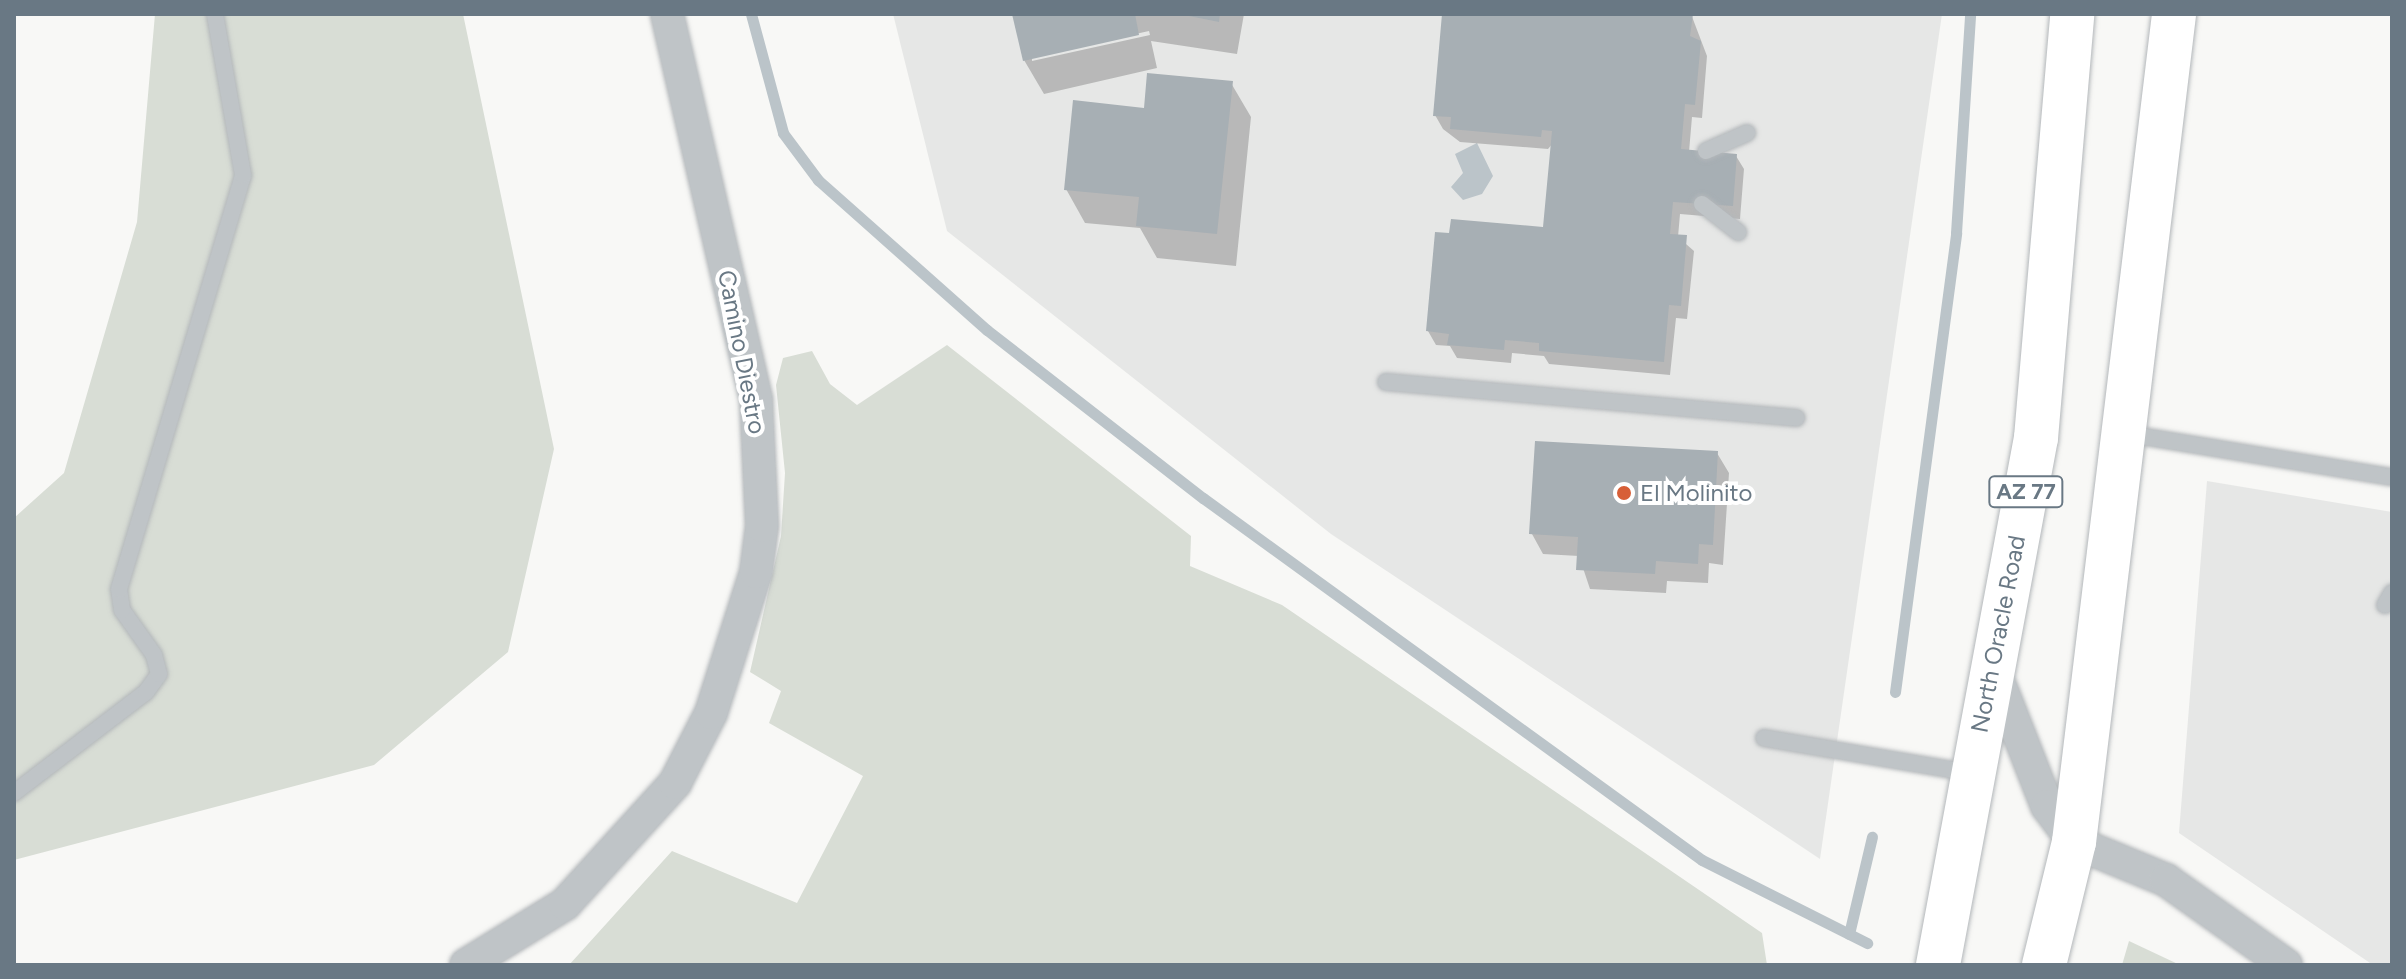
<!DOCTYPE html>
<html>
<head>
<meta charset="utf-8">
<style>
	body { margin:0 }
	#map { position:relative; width:2406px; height:979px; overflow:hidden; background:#f8f8f6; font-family:Figtree,sans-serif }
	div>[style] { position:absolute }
	.built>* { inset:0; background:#e6e7e6 }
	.green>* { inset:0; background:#d8ddd5 }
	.water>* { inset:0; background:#bbc4c9 }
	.shadow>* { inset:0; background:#0003 }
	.stream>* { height:11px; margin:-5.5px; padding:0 5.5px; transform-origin:5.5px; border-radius:5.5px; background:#bbc4c9 }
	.building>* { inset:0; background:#a7afb4 }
	.roads { filter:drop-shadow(0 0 2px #b3b7ba) drop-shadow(0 0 2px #b3b7ba) }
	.lane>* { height:16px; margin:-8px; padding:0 8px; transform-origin:8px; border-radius:8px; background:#bfc4c7 }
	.street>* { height:32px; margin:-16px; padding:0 16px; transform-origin:16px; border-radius:16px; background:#bfc4c7 }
	.highway>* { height:44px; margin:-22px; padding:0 22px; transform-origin:22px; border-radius:22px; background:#fff }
	.dots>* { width:22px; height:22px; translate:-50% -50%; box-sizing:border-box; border:4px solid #fff; border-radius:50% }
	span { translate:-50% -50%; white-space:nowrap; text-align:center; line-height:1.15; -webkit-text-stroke:8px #fff; paint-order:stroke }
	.shield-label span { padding:2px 6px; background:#fff; border:2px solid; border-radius:6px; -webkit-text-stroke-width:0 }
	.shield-label { font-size:22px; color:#697884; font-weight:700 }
	.street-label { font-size:24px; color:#697884 }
	.poi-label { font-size:24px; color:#697884 }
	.left { translate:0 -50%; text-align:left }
	.frame { position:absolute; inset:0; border:16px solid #697884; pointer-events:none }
</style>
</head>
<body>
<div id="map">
	<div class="built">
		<div style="clip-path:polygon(893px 14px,1942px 14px,1820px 859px,1331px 534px,947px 231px)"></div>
		<div style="clip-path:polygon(2207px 481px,2392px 512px,2392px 965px,2373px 965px,2179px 833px)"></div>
	</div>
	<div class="green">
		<div style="clip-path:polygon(155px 14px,463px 14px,554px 449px,508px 652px,374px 765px,14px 860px,14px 518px,64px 473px,137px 222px)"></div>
		<div style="clip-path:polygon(947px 345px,1191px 536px,1190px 566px,1282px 605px,1762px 933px,1767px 965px,569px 965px,672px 851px,797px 903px,863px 776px,769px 723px,781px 691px,750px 672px,781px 536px,785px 473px,776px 385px,783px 358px,812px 351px,830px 384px,857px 405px)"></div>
		<div style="clip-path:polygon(2129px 941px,2180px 965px,2122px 965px)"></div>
	</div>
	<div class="water">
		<div style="clip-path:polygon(1477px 143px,1493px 176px,1482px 194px,1463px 200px,1451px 187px,1463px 173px,1455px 154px)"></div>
	</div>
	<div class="shadow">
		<div style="clip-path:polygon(evenodd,1014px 14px,1244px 14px,1237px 54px,1151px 41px,1157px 68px,1044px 94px,1024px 60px,1014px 14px,1149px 31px,1150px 35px,1032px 61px,1032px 57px,1149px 31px)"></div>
		<div style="clip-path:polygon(1444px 14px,1691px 14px,1707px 56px,1702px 118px,1692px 117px,1689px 152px,1736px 156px,1744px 169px,1740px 219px,1680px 214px,1678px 237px,1694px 251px,1687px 319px,1676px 318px,1670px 375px,1549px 364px,1544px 356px,1512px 353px,1511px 363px,1457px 358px,1450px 346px,1436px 345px,1428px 331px,1545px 229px,1553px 143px,1548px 149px,1460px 142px,1443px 129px,1435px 115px)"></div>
		<div style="clip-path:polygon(1231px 83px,1251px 117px,1236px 266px,1157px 258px,1140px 228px,1085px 223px,1066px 189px,1145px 110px)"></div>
		<div style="clip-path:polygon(1717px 453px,1729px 473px,1723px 565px,1709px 563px,1708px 583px,1667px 581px,1666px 593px,1590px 589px,1579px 556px,1543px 554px,1532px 534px)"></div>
	</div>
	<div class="stream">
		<div style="left:751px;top:14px;width:123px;rotate:74.9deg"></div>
		<div style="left:783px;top:133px;width:59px;rotate:53.3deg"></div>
		<div style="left:818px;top:180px;width:226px;rotate:41.6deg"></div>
		<div style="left:987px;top:330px;width:274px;rotate:37.9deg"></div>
		<div style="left:1203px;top:498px;width:616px;rotate:35.96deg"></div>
		<div style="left:1702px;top:860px;width:185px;rotate:26.7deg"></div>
		<div style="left:1895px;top:692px;width:463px;rotate:-82.4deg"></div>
		<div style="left:1956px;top:233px;width:219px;rotate:-86.3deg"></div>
		<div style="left:1849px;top:934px;width:100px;rotate:-76.7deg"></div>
	</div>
	<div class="building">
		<div style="clip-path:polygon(1012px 14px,1135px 14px,1139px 35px,1023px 61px)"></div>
		<div style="clip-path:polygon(1179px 14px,1220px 14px,1219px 22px)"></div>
		<div style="clip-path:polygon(1442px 14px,1693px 14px,1690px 36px,1701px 41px,1695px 105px,1685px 104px,1681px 149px,1737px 154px,1733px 206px,1673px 202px,1670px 234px,1687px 235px,1681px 306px,1669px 305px,1664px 362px,1539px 351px,1539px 343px,1505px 340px,1504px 350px,1447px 345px,1449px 334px,1426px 331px,1435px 232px,1449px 233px,1451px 219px,1543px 227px,1552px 131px,1542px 130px,1541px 137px,1450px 129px,1451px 117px,1433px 116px)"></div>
		<div style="clip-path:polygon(1147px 73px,1233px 81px,1217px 234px,1136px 226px,1139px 197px,1064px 190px,1073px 100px,1144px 108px)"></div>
		<div style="clip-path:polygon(1535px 441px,1718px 451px,1713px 545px,1699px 544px,1698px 564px,1656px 561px,1655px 574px,1576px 570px,1578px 537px,1529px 534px)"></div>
	</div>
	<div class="roads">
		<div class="lane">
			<div style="left:1706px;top:151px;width:45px;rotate:-23.7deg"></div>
			<div style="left:1702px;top:204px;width:46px;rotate:37.9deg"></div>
			<div style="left:1386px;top:382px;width:412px;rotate:5deg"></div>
			<div style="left:2128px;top:434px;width:267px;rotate:9.3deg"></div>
			<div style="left:2385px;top:605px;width:14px;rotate:-60deg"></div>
			<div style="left:1764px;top:738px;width:210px;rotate:9.6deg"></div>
			<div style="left:14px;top:793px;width:166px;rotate:-37.4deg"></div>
			<div style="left:146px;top:692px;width:22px;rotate:-54deg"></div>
			<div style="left:159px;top:674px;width:20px;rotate:-105deg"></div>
			<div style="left:154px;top:655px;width:55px;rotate:-125.4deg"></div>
			<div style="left:122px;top:610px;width:21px;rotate:-98deg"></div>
			<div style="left:119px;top:589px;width:432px;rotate:-73.3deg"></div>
			<div style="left:243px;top:175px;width:163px;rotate:-99.9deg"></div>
		</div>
		<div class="street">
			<div style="left:1993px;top:668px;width:148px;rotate:68.6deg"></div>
			<div style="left:2047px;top:806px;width:45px;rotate:53.1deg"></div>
			<div style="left:2074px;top:842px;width:100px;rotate:22.4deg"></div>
			<div style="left:2166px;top:880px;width:147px;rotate:35.3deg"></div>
			<div style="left:466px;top:965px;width:116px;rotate:-31.6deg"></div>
			<div style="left:565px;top:904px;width:164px;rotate:-47.7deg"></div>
			<div style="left:675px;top:783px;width:79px;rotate:-62.8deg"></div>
			<div style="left:711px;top:713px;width:148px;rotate:-72.3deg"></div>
			<div style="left:756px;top:572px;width:46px;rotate:-82.6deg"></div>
			<div style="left:762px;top:526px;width:127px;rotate:-92.7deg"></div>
			<div style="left:756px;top:399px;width:395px;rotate:-103deg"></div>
		</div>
		<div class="highway">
			<div style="left:1938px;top:965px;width:536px;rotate:-79.47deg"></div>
			<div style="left:2036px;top:438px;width:426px;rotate:-85.1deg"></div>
			<div style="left:2044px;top:965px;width:127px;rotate:-76.3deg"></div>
			<div style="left:2074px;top:842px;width:834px;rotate:-83.11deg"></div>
		</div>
	</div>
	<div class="dots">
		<div style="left:1624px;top:493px;background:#d75f37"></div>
	</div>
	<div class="shield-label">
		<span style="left:2026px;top:492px">AZ 77</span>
	</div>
	<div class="street-label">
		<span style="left:742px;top:352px;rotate:79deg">Camino Diestro</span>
		<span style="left:1998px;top:634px;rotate:-79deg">North Oracle Road</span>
	</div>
	<div class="poi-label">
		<span class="left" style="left:1640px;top:493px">El Molinito</span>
	</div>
	<div class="frame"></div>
</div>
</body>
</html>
